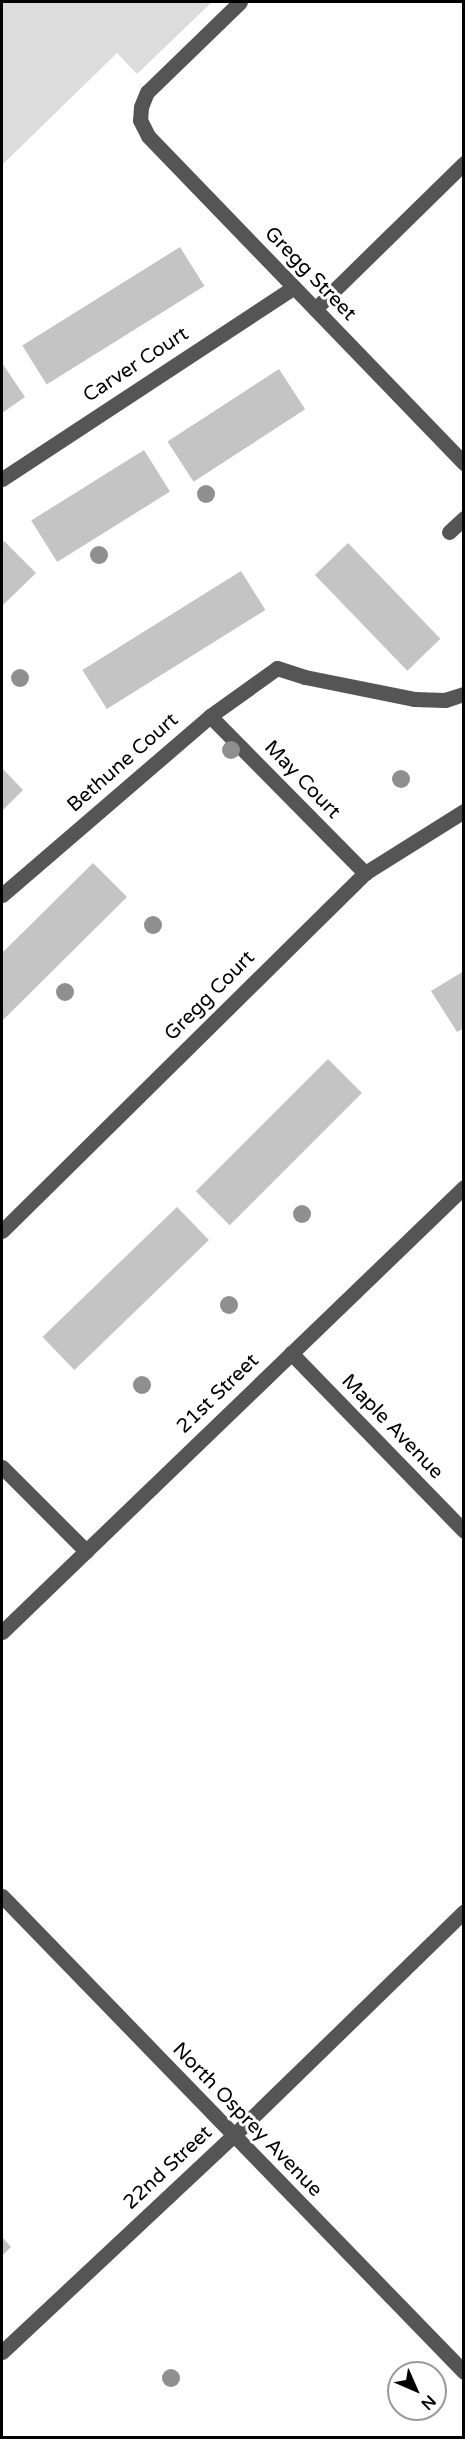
<!DOCTYPE html>
<html>
<head>
<meta charset="utf-8">
<style>
	body { margin:0 }
	#map { position:relative; width:465px; height:2439px; overflow:hidden; background:#fff; font-family:"Varela Round",sans-serif }
	div>[style] { position:absolute }
	.green>* { inset:0; background:#dcdcdc }
	.building>* { inset:0; background:#c4c4c4; transform-origin:0 0 }
	.minor>* { height:15px; margin:-7.5px; padding:0 7.5px; transform-origin:7.5px; border-radius:7.5px; background:#555 }
	.trees>* { width:18px; height:18px; margin:-9px; border-radius:50%; background:#8f8f8f }
	span { translate:-50% -50%; white-space:nowrap; text-align:center; line-height:1.15; -webkit-text-stroke:6px #fff; paint-order:stroke }
	.street-label { font-size:20px; color:#000 }
	.frame { position:absolute; inset:0; border:3px solid #000; pointer-events:none }
	.north { position:absolute; left:387px; top:2361px; width:60px; height:60px; box-sizing:border-box; background:#fff; border:2px solid #999; border-radius:50%; rotate:135deg; font-size:16px; font-weight:700; line-height:24px; text-align:center; color:#000 }
	.north::after { content:''; display:block; margin:auto; width:21px; height:27px; background:#000; clip-path:polygon(50% 0,100% 100%,50% 72%,0 100%) }
</style>
</head>
<body>
<div id="map">
	<div class="green">
		<div style="clip-path:polygon(2px 2px,212px 2px,137px 74px,117px 53px,2px 165px)"></div>
	</div>
	<div class="building">
		<div style="left:180px;top:247px;width:46px;height:186px;rotate:58deg"></div>
		<div style="clip-path:polygon(2px 363px,25px 397px,2px 413px)"></div>
		<div style="left:279px;top:369px;width:48px;height:133px;rotate:57deg"></div>
		<div style="left:144px;top:450px;width:49px;height:133px;rotate:58deg"></div>
		<div style="clip-path:polygon(4px 541px,36px 573px,2px 606px,2px 544px)"></div>
		<div style="left:348px;top:543px;width:133px;height:46px;rotate:46deg"></div>
		<div style="left:241px;top:571px;width:46px;height:187px;rotate:58deg"></div>
		<div style="clip-path:polygon(2px 768px,23px 790px,2px 811px)"></div>
		<div style="clip-path:polygon(93px 863px,127px 897px,2px 1021px,2px 953px)"></div>
		<div style="clip-path:polygon(464px 971px,464px 1028px,457px 1032px,431px 991px)"></div>
		<div style="left:328px;top:1059px;width:48px;height:187px;rotate:45deg"></div>
		<div style="left:177px;top:1207px;width:46px;height:187px;rotate:46deg"></div>
		<div style="clip-path:polygon(2px 2237px,11px 2247px,2px 2256px)"></div>
	</div>
	<div class="minor">
		<div style="left:240px;top:2px;width:129px;rotate:135.9deg"></div>
		<div style="left:147px;top:92px;width:16px;rotate:112deg"></div>
		<div style="left:141px;top:107px;width:13px;rotate:94deg"></div>
		<div style="left:140px;top:120px;width:18px;rotate:63deg"></div>
		<div style="left:148px;top:136px;width:455px;rotate:46deg"></div>
		<div style="left:315px;top:309px;width:209px;rotate:-44.4deg"></div>
		<div style="left:2px;top:479px;width:349px;rotate:-33.3deg"></div>
		<div style="left:449px;top:532px;width:21px;rotate:-43deg"></div>
		<div style="left:210px;top:716px;width:221px;rotate:45.4deg"></div>
		<div style="left:2px;top:895px;width:274px;rotate:-40.7deg"></div>
		<div style="left:210px;top:716px;width:82px;rotate:-35.6deg"></div>
		<div style="left:277px;top:668px;width:29px;rotate:18deg"></div>
		<div style="left:305px;top:677px;width:111px;rotate:11.4deg"></div>
		<div style="left:414px;top:699px;width:31px;rotate:2deg"></div>
		<div style="left:445px;top:700px;width:20px;rotate:-18deg"></div>
		<div style="left:2px;top:1231px;width:510px;rotate:-44.6deg"></div>
		<div style="left:365px;top:873px;width:117px;rotate:-32.1deg"></div>
		<div style="left:291px;top:1353px;width:248px;rotate:45.8deg"></div>
		<div style="left:2px;top:1467px;width:119px;rotate:45deg"></div>
		<div style="left:2px;top:1632px;width:641px;rotate:-43.93deg"></div>
		<div style="left:2px;top:1896px;width:663px;rotate:45.86deg"></div>
		<div style="left:2px;top:2352px;width:316px;rotate:-43.1deg"></div>
		<div style="left:233px;top:2136px;width:322px;rotate:-44.2deg"></div>
	</div>
	<div class="trees">
		<div style="left:206px;top:494px"></div>
		<div style="left:99px;top:555px"></div>
		<div style="left:20px;top:678px"></div>
		<div style="left:231px;top:750px"></div>
		<div style="left:401px;top:779px"></div>
		<div style="left:153px;top:925px"></div>
		<div style="left:65px;top:992px"></div>
		<div style="left:302px;top:1214px"></div>
		<div style="left:229px;top:1305px"></div>
		<div style="left:142px;top:1385px"></div>
		<div style="left:171px;top:2378px"></div>
	</div>
	<div class="street-label">
		<span style="left:310px;top:274px;rotate:46deg">Gregg Street</span>
		<span style="left:136px;top:365px;rotate:-33deg">Carver Court</span>
		<span style="left:123px;top:763px;rotate:-41deg">Bethune Court</span>
		<span style="left:302px;top:780px;rotate:46deg">May Court</span>
		<span style="left:210px;top:996px;rotate:-45deg">Gregg Court</span>
		<span style="left:218px;top:1394px;rotate:-44deg">21st Street</span>
		<span style="left:392px;top:1427px;rotate:46deg">Maple Avenue</span>
		<span style="left:247px;top:2120px;rotate:46deg">North Osprey Avenue</span>
		<span style="left:168px;top:2168px;rotate:-43deg">22nd Street</span>
	</div>
	<div class="frame"></div>
	<div class="north">N</div>
</div>
</body>
</html>
